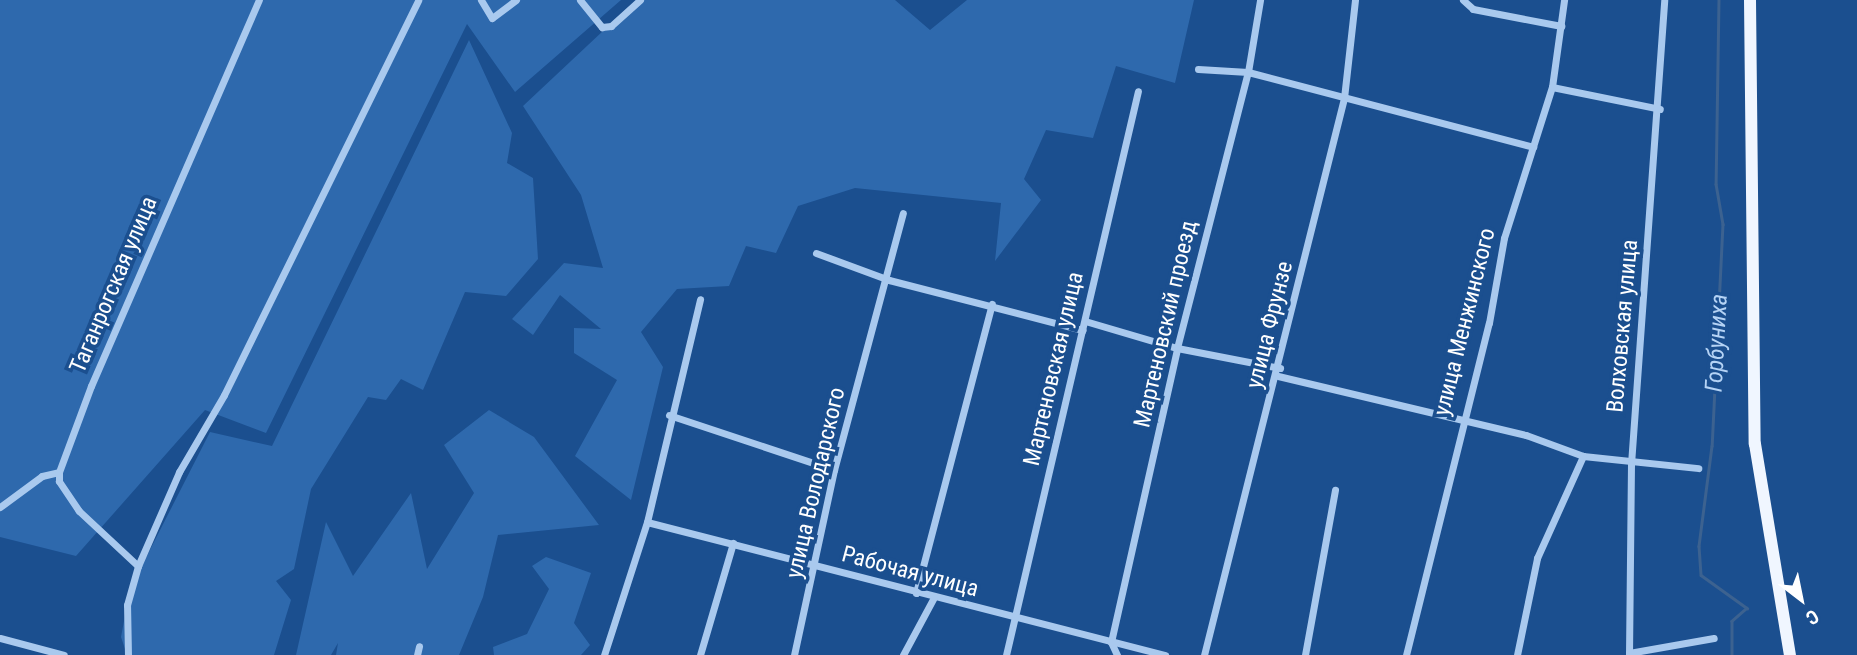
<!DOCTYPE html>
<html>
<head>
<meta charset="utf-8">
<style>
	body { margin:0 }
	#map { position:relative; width:1857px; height:655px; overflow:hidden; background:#1b4f8f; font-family:"Roboto Condensed",sans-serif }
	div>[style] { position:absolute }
	.green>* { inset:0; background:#2e69ad }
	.stream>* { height:2.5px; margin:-1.25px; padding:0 1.25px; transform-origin:1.25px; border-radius:1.25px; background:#3c6290 }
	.minor>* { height:7px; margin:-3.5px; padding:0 3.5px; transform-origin:3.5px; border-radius:3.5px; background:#a9c9ee }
	.primary>* { height:12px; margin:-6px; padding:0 6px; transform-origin:6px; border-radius:6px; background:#f0f6ff }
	span { translate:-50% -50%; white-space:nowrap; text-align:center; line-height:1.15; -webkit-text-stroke:7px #1b4f8f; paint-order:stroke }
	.street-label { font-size:23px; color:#fff }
	.water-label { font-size:24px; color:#b5d3f5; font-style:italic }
	.north { position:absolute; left:1766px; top:564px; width:70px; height:70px; -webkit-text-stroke:5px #1b4f8f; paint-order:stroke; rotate:148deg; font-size:19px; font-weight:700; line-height:28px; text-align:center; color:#fff }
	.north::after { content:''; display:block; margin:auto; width:24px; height:32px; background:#fff; clip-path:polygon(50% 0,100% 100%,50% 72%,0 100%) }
</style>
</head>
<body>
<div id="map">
	<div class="green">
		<div style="clip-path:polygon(0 0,621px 0,515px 92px,467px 24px,266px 433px,205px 410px,76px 556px,0 537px)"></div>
		<div style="clip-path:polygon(636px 0,895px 0,930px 30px,967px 0,1194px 0,1175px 83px,1116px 66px,1093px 138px,1046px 130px,1024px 179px,1041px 200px,995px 261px,1001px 203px,855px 188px,798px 206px,776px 253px,746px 246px,729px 286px,677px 289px,641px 332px,663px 367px,631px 500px,575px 456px,617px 380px,574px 353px,574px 328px,601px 329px,560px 295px,533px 335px,512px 319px,564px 263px,603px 268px,581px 195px,523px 106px)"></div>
		<div style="clip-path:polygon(469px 40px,512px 133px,507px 163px,533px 178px,538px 259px,506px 296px,465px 292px,423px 390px,401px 379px,386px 400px,368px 397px,311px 489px,294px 569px,276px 581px,291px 600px,274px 655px,127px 655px,121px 637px,130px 589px,210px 432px,272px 446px)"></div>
		<div style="clip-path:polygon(489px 410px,534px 437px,599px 525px,498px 535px,483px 597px,459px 655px,336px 655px,338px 643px,331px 655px,296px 655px,326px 522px,353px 576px,411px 493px,427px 569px,474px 493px,444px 445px)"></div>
		<div style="clip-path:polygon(546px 557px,591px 573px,574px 623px,590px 645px,581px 655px,494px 655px,493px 647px,527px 634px,549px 589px,532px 566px)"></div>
	</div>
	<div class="stream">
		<div style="left:1719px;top:0;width:184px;rotate:90.9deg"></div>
		<div style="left:1716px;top:184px;width:41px;rotate:80.1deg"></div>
		<div style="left:1723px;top:224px;width:222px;rotate:92.8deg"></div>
		<div style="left:1712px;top:446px;width:101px;rotate:97.4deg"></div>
		<div style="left:1699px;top:546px;width:29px;rotate:86deg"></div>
		<div style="left:1701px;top:575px;width:57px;rotate:35.7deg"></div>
		<div style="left:1747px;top:608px;width:20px;rotate:139deg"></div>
		<div style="left:1732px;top:621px;width:34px;rotate:90deg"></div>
	</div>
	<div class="minor">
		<div style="left:481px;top:0;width:21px;rotate:59deg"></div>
		<div style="left:492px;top:18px;width:30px;rotate:-37deg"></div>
		<div style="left:580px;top:0;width:35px;rotate:51deg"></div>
		<div style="left:602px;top:27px;width:9px;rotate:-6deg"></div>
		<div style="left:611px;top:26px;width:39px;rotate:-42deg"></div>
		<div style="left:1463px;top:0;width:13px;rotate:42deg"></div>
		<div style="left:1473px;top:9px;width:90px;rotate:10.9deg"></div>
		<div style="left:1198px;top:69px;width:50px;rotate:3.4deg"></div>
		<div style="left:1248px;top:72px;width:295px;rotate:14.7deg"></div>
		<div style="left:1552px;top:87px;width:110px;rotate:11.5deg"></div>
		<div style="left:816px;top:253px;width:78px;rotate:20.3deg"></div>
		<div style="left:889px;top:280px;width:200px;rotate:14.5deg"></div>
		<div style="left:1085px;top:321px;width:96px;rotate:16.4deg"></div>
		<div style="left:1177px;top:348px;width:105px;rotate:11deg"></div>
		<div style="left:1278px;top:376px;width:255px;rotate:13.4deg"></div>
		<div style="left:1526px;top:435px;width:61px;rotate:20.2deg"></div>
		<div style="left:1583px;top:456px;width:116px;rotate:6deg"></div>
		<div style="left:669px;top:415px;width:174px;rotate:18.4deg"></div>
		<div style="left:0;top:507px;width:52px;rotate:-36.4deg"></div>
		<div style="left:42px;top:476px;width:17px;rotate:-13deg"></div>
		<div style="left:647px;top:522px;width:535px;rotate:14.4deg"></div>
		<div style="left:138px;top:566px;width:81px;rotate:-137deg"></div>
		<div style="left:79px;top:511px;width:36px;rotate:-124deg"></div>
		<div style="left:59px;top:481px;width:9px;rotate:-90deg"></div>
		<div style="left:59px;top:472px;width:92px;rotate:-69.6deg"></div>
		<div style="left:91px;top:386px;width:421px;rotate:-66.5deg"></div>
		<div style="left:916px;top:593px;width:299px;rotate:-75.3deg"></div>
		<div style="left:0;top:638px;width:66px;rotate:14.9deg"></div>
		<div style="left:1629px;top:653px;width:86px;rotate:-10deg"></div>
		<div style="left:128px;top:655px;width:50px;rotate:-91.1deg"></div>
		<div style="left:127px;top:605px;width:41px;rotate:-74.2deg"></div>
		<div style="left:138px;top:566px;width:103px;rotate:-66.4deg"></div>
		<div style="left:179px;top:472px;width:89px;rotate:-59.7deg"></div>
		<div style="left:224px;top:395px;width:440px;rotate:-63.8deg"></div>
		<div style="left:417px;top:655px;width:9px;rotate:-77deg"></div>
		<div style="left:604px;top:655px;width:140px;rotate:-72.1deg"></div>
		<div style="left:647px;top:522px;width:229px;rotate:-76.6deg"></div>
		<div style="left:700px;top:655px;width:117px;rotate:-73.6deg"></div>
		<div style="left:794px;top:655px;width:189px;rotate:-77.8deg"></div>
		<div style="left:834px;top:470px;width:266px;rotate:-75deg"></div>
		<div style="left:903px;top:655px;width:64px;rotate:-61.8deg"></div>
		<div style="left:1006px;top:655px;width:579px;rotate:-76.83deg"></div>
		<div style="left:1117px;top:655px;width:14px;rotate:-115deg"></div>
		<div style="left:1111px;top:642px;width:301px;rotate:-77.3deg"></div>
		<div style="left:1177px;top:348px;width:285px;rotate:-75.6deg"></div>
		<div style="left:1248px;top:72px;width:73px;rotate:-80.5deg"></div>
		<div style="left:1204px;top:655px;width:574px;rotate:-75.89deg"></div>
		<div style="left:1344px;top:98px;width:99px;rotate:-83.6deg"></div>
		<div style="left:1305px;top:655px;width:168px;rotate:-79.7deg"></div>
		<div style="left:1406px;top:655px;width:342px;rotate:-76deg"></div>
		<div style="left:1489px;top:323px;width:86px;rotate:-80deg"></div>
		<div style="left:1504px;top:238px;width:158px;rotate:-72.4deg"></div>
		<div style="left:1552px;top:87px;width:88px;rotate:-82.1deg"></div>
		<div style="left:1517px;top:655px;width:99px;rotate:-78.3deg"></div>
		<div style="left:1537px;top:558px;width:112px;rotate:-65.7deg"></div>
		<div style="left:1629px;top:655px;width:191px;rotate:-89.4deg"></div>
		<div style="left:1631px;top:464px;width:465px;rotate:-85.9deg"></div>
	</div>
	<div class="primary">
		<div style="left:1750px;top:0;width:444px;rotate:89.4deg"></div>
		<div style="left:1755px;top:444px;width:214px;rotate:80.6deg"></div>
	</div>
	<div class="street-label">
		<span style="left:114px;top:285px;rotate:-67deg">Таганрогская улица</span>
		<span style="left:1465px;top:322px;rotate:-76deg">улица Менжинского</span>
		<span style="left:1166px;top:324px;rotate:-77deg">Мартеновский проезд</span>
		<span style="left:1270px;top:325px;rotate:-76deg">улица Фрунзе</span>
		<span style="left:1623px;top:326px;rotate:-85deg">Волховская улица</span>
		<span style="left:1054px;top:369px;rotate:-77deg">Мартеновская улица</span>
		<span style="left:816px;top:483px;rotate:-77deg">улица Володарского</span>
		<span style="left:910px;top:572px;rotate:15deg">Рабочая улица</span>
	</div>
	<div class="water-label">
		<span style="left:1717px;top:343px;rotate:-87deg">Горбуниха</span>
	</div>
	<div class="north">С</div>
</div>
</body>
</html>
